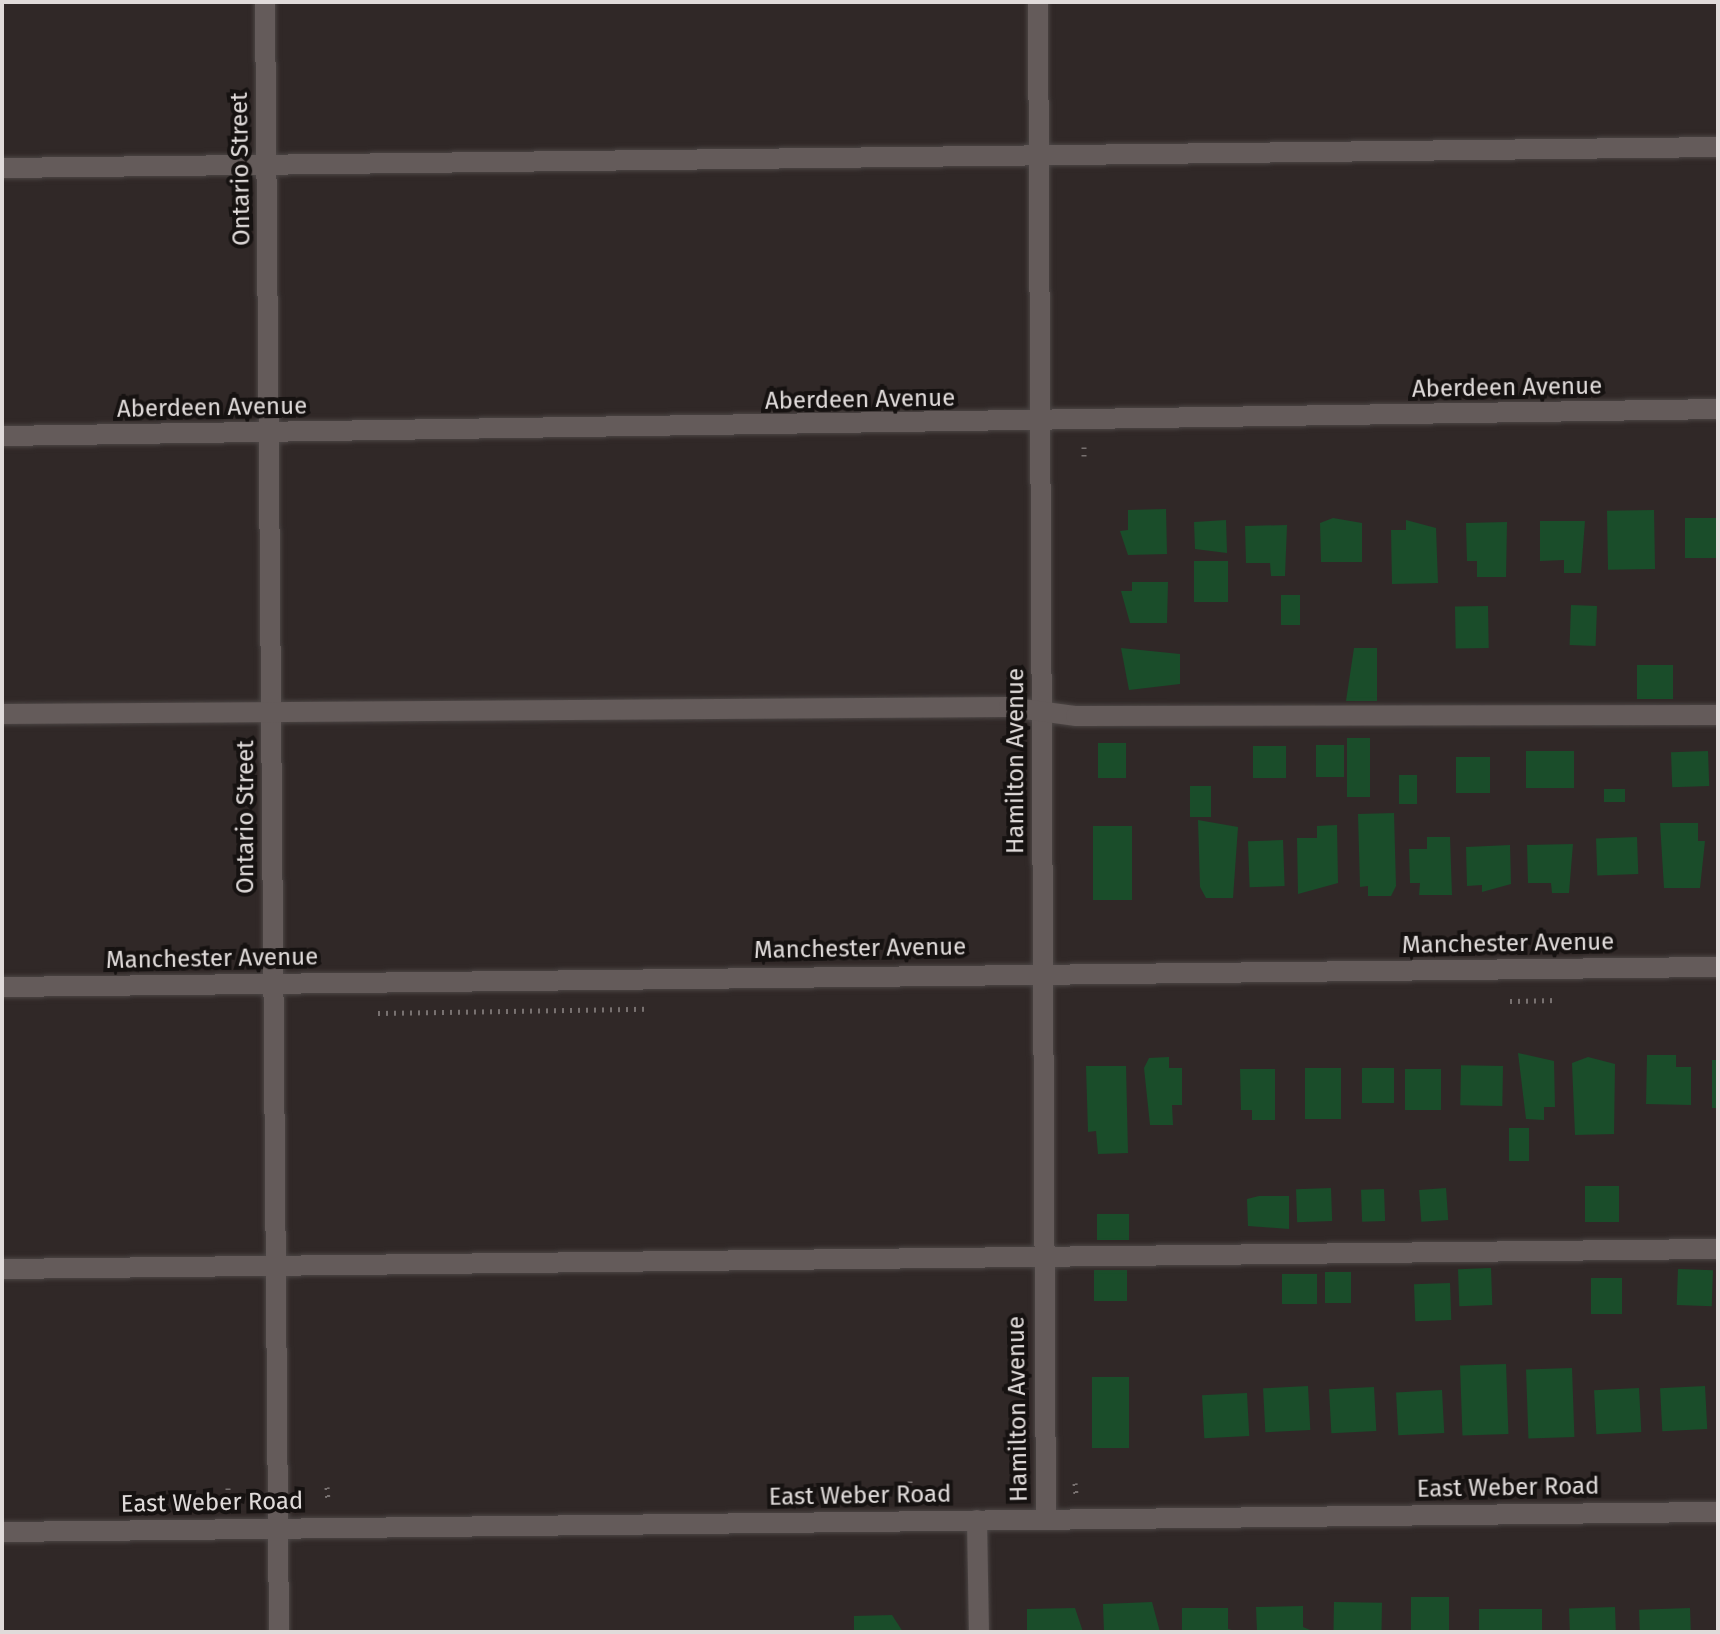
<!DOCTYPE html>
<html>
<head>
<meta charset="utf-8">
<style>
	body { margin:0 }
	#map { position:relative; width:1720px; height:1634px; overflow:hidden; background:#302827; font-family:"Fira Sans",sans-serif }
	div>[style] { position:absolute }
	.building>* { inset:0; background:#1a4d2a; transform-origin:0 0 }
	.path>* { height:5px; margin-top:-2.5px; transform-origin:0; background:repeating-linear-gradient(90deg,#787170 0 2px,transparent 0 8px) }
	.roads { filter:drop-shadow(0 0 2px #4c4645) drop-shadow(0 0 2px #4c4645) }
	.minor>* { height:20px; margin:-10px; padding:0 10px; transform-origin:10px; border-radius:10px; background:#645b5a }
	span { translate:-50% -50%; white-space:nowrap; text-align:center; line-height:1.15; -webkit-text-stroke:8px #161211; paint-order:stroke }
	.street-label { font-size:24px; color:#e0dbda }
	.frame { position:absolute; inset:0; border:4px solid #e0dbda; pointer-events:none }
</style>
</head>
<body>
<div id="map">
	<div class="building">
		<div style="clip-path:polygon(1166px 509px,1167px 554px,1128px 555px,1120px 531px,1128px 530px,1128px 510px)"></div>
		<div style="left:1654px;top:510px;width:59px;height:47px;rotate:89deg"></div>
		<div style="clip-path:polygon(1333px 518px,1362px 523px,1362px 562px,1321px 562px,1320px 523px)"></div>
		<div style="left:1685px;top:518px;width:33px;height:40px"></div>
		<div style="clip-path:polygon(1226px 520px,1227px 553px,1195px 549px,1194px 522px)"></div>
		<div style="clip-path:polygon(1406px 520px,1436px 528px,1438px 583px,1392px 584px,1391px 530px,1406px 530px)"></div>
		<div style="clip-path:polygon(1540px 521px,1585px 521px,1581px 573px,1564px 573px,1564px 560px,1540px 561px)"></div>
		<div style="clip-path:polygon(1507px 522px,1506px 577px,1477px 577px,1477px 561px,1467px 561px,1466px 523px)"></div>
		<div style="clip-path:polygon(1287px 525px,1285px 576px,1271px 576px,1270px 563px,1246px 563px,1245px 526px)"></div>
		<div style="left:1228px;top:561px;width:41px;height:34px;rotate:90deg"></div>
		<div style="clip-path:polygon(1132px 582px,1168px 582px,1167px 623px,1130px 623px,1121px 591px,1132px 591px)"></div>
		<div style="left:1300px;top:595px;width:30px;height:19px;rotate:90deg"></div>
		<div style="left:1571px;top:605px;width:26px;height:40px;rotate:2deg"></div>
		<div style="left:1488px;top:606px;width:42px;height:33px;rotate:89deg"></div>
		<div style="clip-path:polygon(1121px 648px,1180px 654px,1180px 684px,1129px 690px)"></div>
		<div style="clip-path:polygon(1354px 648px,1377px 648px,1377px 701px,1346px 701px)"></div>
		<div style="left:1637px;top:665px;width:36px;height:34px"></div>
		<div style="left:1347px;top:738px;width:23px;height:59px"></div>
		<div style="left:1098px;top:743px;width:28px;height:35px"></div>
		<div style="left:1316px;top:745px;width:28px;height:32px"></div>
		<div style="left:1286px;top:746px;width:32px;height:33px;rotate:90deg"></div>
		<div style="left:1526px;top:751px;width:48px;height:37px"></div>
		<div style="left:1708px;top:751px;width:35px;height:37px;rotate:88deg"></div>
		<div style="left:1456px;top:757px;width:34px;height:36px"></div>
		<div style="left:1399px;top:775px;width:18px;height:29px"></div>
		<div style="left:1190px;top:786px;width:21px;height:31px"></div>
		<div style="left:1604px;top:789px;width:21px;height:13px"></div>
		<div style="clip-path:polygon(1394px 813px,1396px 886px,1391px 896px,1368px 896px,1368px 886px,1360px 887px,1358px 814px)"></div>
		<div style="clip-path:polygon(1198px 820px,1238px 827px,1233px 898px,1206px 898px,1200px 887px)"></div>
		<div style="clip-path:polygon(1660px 823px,1698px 823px,1698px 841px,1705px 841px,1700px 888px,1664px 888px)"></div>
		<div style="clip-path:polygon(1337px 825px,1338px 883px,1298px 894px,1297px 838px,1317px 838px,1317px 826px)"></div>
		<div style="left:1093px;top:826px;width:39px;height:74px"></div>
		<div style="clip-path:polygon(1427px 837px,1450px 837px,1452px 895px,1419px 895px,1420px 883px,1410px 883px,1409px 849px,1427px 849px)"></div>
		<div style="left:1637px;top:837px;width:37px;height:41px;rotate:88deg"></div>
		<div style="left:1283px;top:840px;width:46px;height:35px;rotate:88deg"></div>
		<div style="clip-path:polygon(1573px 844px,1569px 893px,1552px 893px,1551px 883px,1528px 883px,1527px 845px)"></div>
		<div style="clip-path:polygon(1510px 845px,1511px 884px,1482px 892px,1482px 885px,1467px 886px,1466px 847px)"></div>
		<div style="clip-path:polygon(1518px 1053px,1554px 1061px,1555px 1107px,1544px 1107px,1544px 1120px,1526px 1119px)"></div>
		<div style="clip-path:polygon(1647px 1055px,1676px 1055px,1676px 1067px,1691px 1067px,1691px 1105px,1646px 1104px)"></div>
		<div style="clip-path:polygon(1169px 1057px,1169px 1068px,1182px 1068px,1182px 1105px,1172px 1105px,1173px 1125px,1150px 1125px,1144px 1068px,1149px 1058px)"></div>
		<div style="clip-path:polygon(1588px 1057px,1615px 1064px,1614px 1134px,1575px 1135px,1572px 1063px)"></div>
		<div style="left:1712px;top:1060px;width:6px;height:48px"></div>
		<div style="clip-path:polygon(1086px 1066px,1126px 1066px,1128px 1153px,1098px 1154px,1096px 1131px,1088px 1132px)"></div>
		<div style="left:1503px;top:1066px;width:40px;height:42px;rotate:91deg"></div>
		<div style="left:1305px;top:1068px;width:36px;height:51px"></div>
		<div style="left:1362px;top:1068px;width:32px;height:35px"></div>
		<div style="clip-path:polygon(1240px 1069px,1275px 1069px,1275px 1120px,1252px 1120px,1252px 1110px,1241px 1110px)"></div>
		<div style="left:1405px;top:1069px;width:36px;height:41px"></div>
		<div style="left:1509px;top:1128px;width:20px;height:33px"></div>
		<div style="left:1585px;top:1186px;width:34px;height:36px"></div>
		<div style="left:1331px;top:1188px;width:33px;height:35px;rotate:88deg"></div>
		<div style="left:1446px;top:1188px;width:32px;height:27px;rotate:86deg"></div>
		<div style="left:1384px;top:1189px;width:32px;height:23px;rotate:88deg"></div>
		<div style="clip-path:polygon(1259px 1196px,1289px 1196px,1289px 1229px,1248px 1226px,1247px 1199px)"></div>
		<div style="left:1097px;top:1214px;width:32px;height:26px"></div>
		<div style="left:1491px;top:1268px;width:37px;height:33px;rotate:88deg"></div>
		<div style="left:1678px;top:1269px;width:35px;height:36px;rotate:2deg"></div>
		<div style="left:1094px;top:1270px;width:33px;height:31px"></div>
		<div style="left:1325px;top:1272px;width:26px;height:31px"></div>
		<div style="left:1282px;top:1274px;width:35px;height:30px"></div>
		<div style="left:1622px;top:1278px;width:36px;height:31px;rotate:90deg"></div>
		<div style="left:1450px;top:1283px;width:37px;height:36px;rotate:88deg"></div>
		<div style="left:1506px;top:1364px;width:70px;height:46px;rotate:88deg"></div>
		<div style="left:1572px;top:1368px;width:69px;height:46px;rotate:88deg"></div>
		<div style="left:1092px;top:1377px;width:37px;height:71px"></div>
		<div style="left:1308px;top:1386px;width:44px;height:45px;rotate:87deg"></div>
		<div style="left:1705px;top:1386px;width:43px;height:45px;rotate:87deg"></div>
		<div style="left:1374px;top:1387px;width:44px;height:45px;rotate:87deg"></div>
		<div style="left:1639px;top:1388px;width:44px;height:45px;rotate:87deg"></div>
		<div style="left:1442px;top:1390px;width:43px;height:46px;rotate:87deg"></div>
		<div style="left:1247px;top:1393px;width:43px;height:45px;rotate:87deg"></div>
		<div style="left:1411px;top:1597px;width:38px;height:35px"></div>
		<div style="clip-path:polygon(1152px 1602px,1160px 1632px,1104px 1632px,1103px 1604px)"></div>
		<div style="left:1334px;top:1602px;width:48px;height:30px;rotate:1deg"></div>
		<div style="clip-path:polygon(1303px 1606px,1303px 1627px,1315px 1632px,1257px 1632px,1256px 1607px)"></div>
		<div style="left:1615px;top:1607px;width:25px;height:46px;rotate:88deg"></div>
		<div style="clip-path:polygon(1075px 1608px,1083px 1632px,1027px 1632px,1027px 1609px)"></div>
		<div style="clip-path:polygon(1182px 1608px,1228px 1608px,1228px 1629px,1240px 1632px,1182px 1632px)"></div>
		<div style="left:1690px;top:1608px;width:24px;height:51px;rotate:88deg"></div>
		<div style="left:1479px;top:1609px;width:63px;height:23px"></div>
		<div style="clip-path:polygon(892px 1615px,903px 1632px,854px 1632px,854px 1616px)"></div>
	</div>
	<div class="path">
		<div style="left:1084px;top:447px;width:9px;rotate:90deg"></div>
		<div style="left:1510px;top:1001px;width:47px;rotate:-1.2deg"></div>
		<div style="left:378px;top:1013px;width:269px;rotate:-0.9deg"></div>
		<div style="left:910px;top:1481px;width:14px;rotate:90deg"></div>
		<div style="left:1075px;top:1483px;width:11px;rotate:85deg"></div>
		<div style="left:327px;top:1487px;width:15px;rotate:86deg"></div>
		<div style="left:228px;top:1488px;width:15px;rotate:90deg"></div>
	</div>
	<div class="roads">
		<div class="minor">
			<div style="left:265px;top:2px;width:1630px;rotate:89.51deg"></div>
			<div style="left:1038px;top:2px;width:1517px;rotate:89.7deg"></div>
			<div style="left:2px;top:168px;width:1716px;rotate:-0.7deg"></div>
			<div style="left:2px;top:436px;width:1716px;rotate:-0.9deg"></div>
			<div style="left:2px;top:714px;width:1007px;rotate:-0.4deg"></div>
			<div style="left:1009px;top:707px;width:68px;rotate:7.7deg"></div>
			<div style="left:1076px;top:716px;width:642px;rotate:-0.09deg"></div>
			<div style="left:2px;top:987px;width:1716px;rotate:-0.67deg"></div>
			<div style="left:2px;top:1269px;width:1716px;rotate:-0.67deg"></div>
			<div style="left:977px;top:1520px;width:112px;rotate:89deg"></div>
			<div style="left:2px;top:1532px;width:1716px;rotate:-0.67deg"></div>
		</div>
	</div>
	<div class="street-label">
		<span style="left:241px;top:169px;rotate:-91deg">Ontario Street</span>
		<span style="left:1507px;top:388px;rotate:-1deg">Aberdeen Avenue</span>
		<span style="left:860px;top:400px;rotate:-1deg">Aberdeen Avenue</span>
		<span style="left:212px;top:408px;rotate:-1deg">Aberdeen Avenue</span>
		<span style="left:1016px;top:761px;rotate:-90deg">Hamilton Avenue</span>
		<span style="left:246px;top:817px;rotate:-90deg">Ontario Street</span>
		<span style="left:1508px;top:944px;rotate:-1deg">Manchester Avenue</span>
		<span style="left:860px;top:949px;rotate:-1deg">Manchester Avenue</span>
		<span style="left:212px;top:959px;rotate:-1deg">Manchester Avenue</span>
		<span style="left:1018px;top:1409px;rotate:-91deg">Hamilton Avenue</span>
		<span style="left:1508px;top:1488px;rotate:-1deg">East Weber Road</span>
		<span style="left:860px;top:1496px;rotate:-1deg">East Weber Road</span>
		<span style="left:212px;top:1503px;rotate:-1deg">East Weber Road</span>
	</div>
	<div class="frame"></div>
</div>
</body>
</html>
